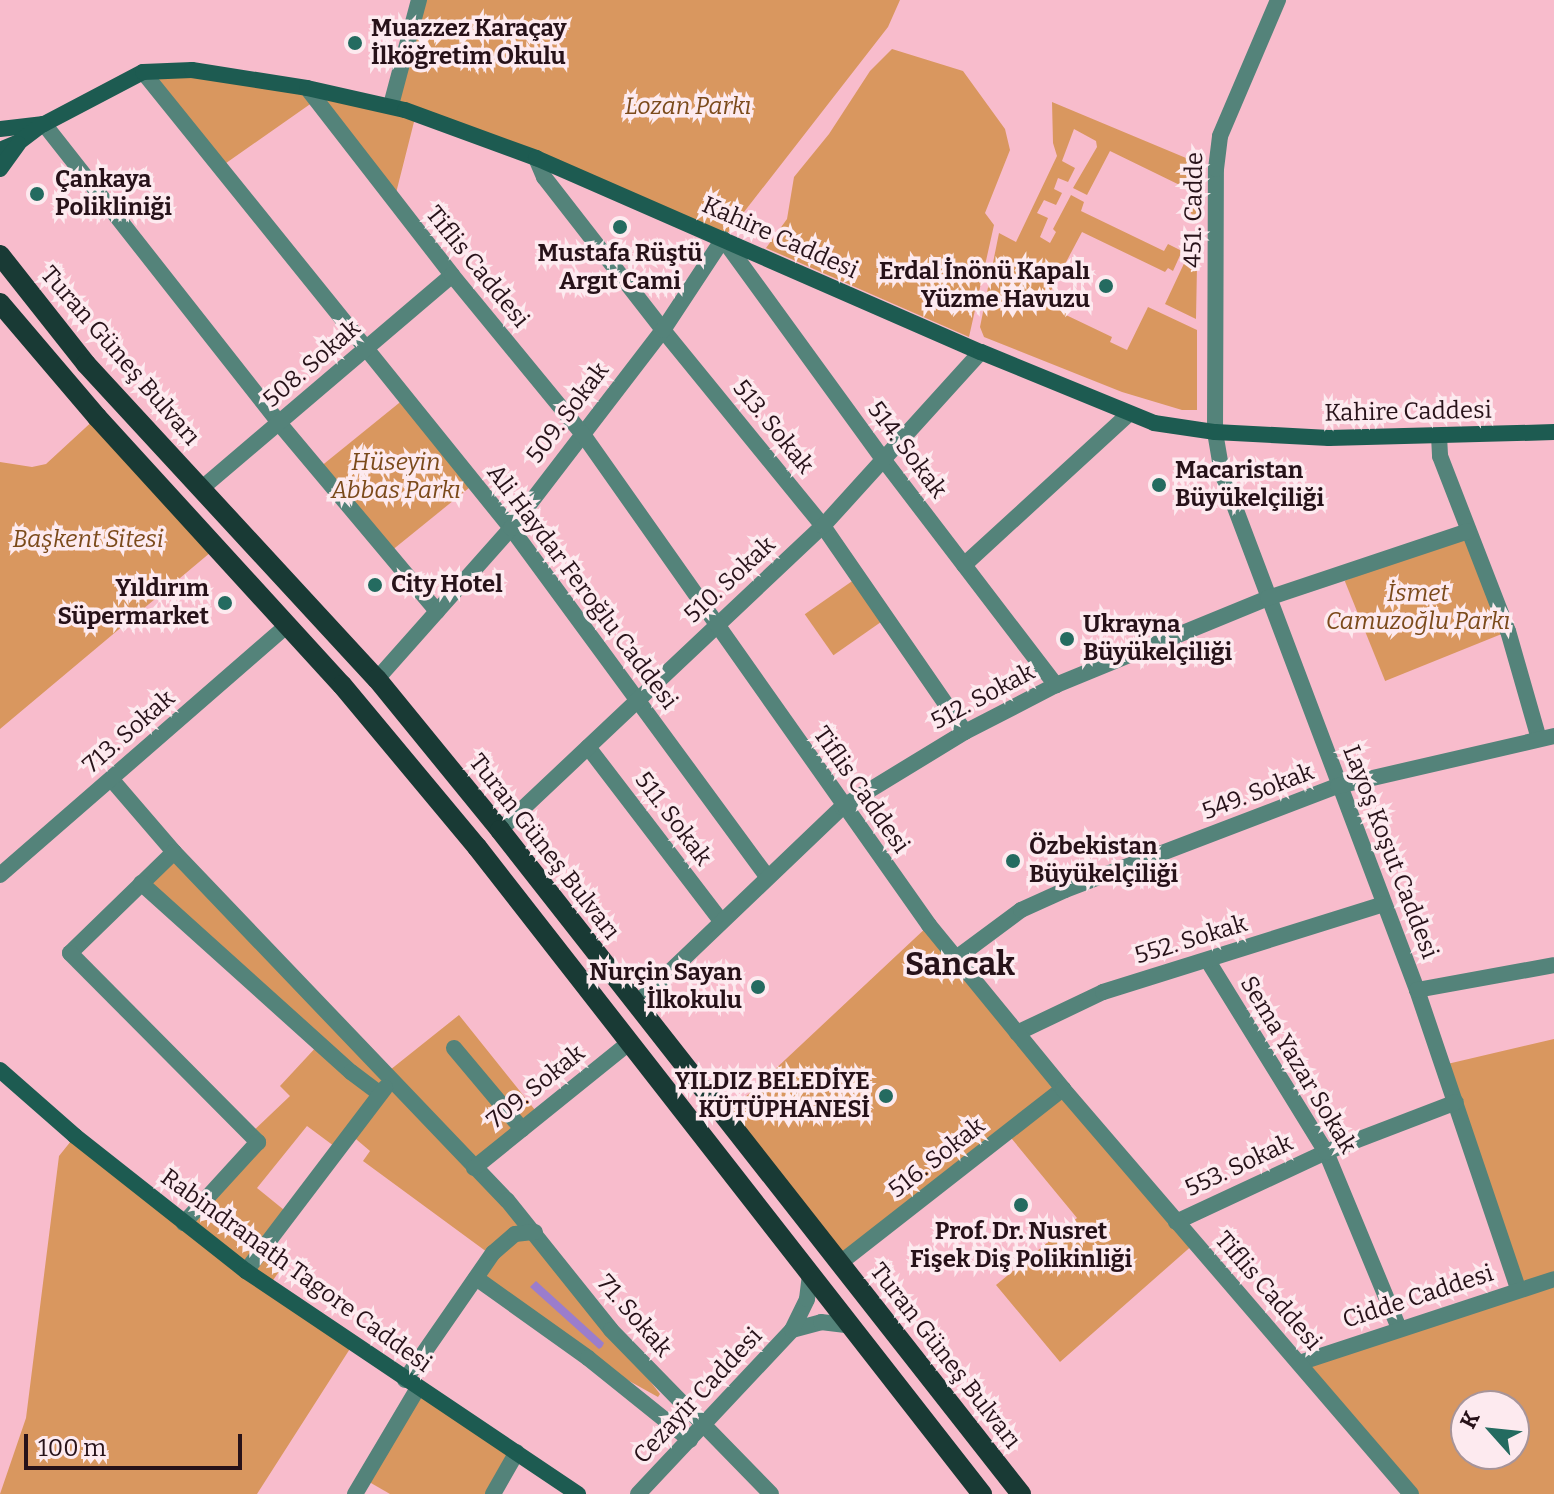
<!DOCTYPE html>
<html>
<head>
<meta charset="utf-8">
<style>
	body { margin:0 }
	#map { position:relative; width:1554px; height:1494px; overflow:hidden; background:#f8bccc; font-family:Bitter,serif }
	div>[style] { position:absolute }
	.green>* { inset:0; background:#d9975f; transform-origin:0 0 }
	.water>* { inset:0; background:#9b7dcc }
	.minor>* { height:16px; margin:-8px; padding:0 8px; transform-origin:8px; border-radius:8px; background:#54837a }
	.tertiary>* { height:16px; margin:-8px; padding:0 8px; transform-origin:8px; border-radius:8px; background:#54837a }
	.secondary>* { height:16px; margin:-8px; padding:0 8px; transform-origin:8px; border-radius:8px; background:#1d5b51 }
	.primary>* { height:20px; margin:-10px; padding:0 10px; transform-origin:10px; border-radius:10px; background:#193a35 }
	.dots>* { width:22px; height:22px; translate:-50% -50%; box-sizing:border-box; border:4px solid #fdeaef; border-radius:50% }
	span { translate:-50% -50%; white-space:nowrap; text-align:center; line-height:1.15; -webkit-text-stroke:7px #fdeaef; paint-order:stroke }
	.poi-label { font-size:24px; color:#271219; font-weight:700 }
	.left { translate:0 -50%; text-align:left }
	.right { translate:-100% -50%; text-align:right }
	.park-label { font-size:24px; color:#7b4a1b; font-style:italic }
	.street-label { font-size:24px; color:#271219 }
	.district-label { font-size:32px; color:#271219; font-weight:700 }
	.north { position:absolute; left:1450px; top:1390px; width:80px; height:80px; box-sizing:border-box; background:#fdeaef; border:2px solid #a79499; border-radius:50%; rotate:297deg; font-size:22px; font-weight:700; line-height:32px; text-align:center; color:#271219 }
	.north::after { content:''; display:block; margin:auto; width:28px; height:36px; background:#246b60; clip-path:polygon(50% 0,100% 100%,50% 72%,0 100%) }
	.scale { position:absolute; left:24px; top:1434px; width:218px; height:36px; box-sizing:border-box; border:4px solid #271219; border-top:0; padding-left:10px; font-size:24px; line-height:28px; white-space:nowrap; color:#271219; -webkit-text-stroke:6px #fdeaef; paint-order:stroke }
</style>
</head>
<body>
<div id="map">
	<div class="green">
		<div style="clip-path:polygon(419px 0,900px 0,888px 27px,723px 239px,416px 114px,394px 201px,316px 100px,219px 168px,143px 72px,192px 70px,391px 105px)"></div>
		<div style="clip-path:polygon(892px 49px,963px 71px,1005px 129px,1010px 150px,985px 213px,994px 225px,969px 337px,766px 248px,787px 219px,794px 177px,829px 134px,870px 71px)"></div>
		<div style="clip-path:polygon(1052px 102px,1198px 163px,1196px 224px,1191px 213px,1192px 191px,1110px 151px,1087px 195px,1073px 188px,1097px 147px,1096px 141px,1074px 129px,1062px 161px,1075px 168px,1068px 182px,1058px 178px,1054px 189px,1062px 193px,1056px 205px,1044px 200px,1037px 213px,1048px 218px,1040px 237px,1050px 243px,1056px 232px,1053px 229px,1071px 195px,1084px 202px,1081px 211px,1164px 251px,1168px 244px,1182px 251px,1173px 271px,1168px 268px,1165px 272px,1082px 232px,1046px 300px,1068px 310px,1066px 315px,1112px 337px,1110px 342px,1127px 350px,1148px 307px,1197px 330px,1197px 410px,1182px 410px,1122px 392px,984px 337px,980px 327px,999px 233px,1016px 242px,1057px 156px,1053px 143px)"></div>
		<div style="clip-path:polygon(1188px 255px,1188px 262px,1197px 266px,1196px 319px,1165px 304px)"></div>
		<div style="left:404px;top:399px;width:110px;height:112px;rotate:51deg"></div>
		<div style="clip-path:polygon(97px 417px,217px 547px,0 729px,0 462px,32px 467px,46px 464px)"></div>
		<div style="left:1468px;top:531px;width:108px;height:133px;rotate:68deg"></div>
		<div style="left:858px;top:577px;width:50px;height:65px;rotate:55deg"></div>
		<div style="clip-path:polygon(174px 852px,385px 1074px,459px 1015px,539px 1115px,474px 1168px,535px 1232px,660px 1394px,658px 1397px,588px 1358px,476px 1278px,491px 1255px,363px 1161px,370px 1151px,350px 1134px,338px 1149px,307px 1126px,257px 1188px,289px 1214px,266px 1244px,287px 1260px,269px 1286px,353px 1344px,257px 1494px,0 1494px,26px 1418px,59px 1156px,75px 1136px,184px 1223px,258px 1142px,250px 1134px,290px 1096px,280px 1086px,319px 1044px,141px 883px)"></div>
		<div style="clip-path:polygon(929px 925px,1195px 1243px,1060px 1362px,996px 1285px,1077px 1218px,1007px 1133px,840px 1263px,724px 1117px)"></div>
		<div style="clip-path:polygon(evenodd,1554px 1039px,1554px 1494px,1411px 1494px,1299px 1363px,1518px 1289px,1443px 1065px,1554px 1039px,1466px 1406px,1514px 1406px,1514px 1454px,1466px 1454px,1466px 1406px)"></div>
		<div style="clip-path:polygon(418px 1388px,517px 1452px,493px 1494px,390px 1494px,364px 1479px)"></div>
	</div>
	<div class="water">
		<div style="clip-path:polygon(536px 1281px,604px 1343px,602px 1347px,599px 1349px,530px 1287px)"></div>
	</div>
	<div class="minor">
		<div style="left:143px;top:72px;width:586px;rotate:51.1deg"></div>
		<div style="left:511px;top:528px;width:431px;rotate:53.7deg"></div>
		<div style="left:391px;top:105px;width:109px;rotate:-75.1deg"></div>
		<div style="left:44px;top:124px;width:380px;rotate:51.8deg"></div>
		<div style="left:279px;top:423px;width:246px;rotate:50deg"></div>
		<div style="left:536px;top:158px;width:21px;rotate:67deg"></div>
		<div style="left:544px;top:177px;width:194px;rotate:52.1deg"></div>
		<div style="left:663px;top:330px;width:253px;rotate:50.8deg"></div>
		<div style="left:823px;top:526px;width:250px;rotate:55.4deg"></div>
		<div style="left:1215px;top:432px;width:42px;rotate:80.3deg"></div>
		<div style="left:1222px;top:473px;width:553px;rotate:69.33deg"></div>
		<div style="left:1417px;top:990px;width:316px;rotate:71.3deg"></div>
		<div style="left:1439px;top:436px;width:20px;rotate:87deg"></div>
		<div style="left:1440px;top:456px;width:188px;rotate:68.8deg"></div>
		<div style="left:1508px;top:631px;width:112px;rotate:74deg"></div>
		<div style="left:202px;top:488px;width:328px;rotate:-40.4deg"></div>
		<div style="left:964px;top:565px;width:224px;rotate:-42.5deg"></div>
		<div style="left:377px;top:679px;width:202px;rotate:-48.4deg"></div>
		<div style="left:511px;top:528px;width:250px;rotate:-52.5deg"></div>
		<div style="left:663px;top:330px;width:109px;rotate:-56.6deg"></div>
		<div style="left:723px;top:239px;width:272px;rotate:54deg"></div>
		<div style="left:883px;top:459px;width:285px;rotate:52.6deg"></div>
		<div style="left:588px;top:747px;width:219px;rotate:52.6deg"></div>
		<div style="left:112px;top:780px;width:95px;rotate:49.3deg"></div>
		<div style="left:174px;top:852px;width:482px;rotate:46.3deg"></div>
		<div style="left:507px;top:1200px;width:166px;rotate:51.3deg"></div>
		<div style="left:611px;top:1330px;width:229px;rotate:45.7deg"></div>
		<div style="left:500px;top:830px;width:444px;rotate:-43.3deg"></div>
		<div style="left:823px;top:526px;width:235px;rotate:-47.8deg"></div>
		<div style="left:174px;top:852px;width:145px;rotate:135.8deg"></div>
		<div style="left:70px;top:953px;width:267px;rotate:45.2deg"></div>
		<div style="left:258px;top:1142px;width:110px;rotate:132.4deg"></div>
		<div style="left:0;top:875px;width:381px;rotate:-41deg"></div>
		<div style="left:141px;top:883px;width:283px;rotate:42deg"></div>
		<div style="left:351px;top:1072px;width:36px;rotate:37deg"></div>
		<div style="left:955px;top:959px;width:82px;rotate:-36.6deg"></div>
		<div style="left:1021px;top:910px;width:48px;rotate:-24.4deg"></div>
		<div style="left:1065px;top:890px;width:292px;rotate:-20.9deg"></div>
		<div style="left:1338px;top:786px;width:222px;rotate:-13deg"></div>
		<div style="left:1208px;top:961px;width:225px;rotate:58.3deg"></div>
		<div style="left:1326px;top:1152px;width:191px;rotate:67.5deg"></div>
		<div style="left:1417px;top:990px;width:139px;rotate:-10.3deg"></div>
		<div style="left:636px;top:1004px;width:285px;rotate:-43.7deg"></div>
		<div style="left:842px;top:807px;width:144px;rotate:-31.4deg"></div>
		<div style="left:965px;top:732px;width:102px;rotate:-27.3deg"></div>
		<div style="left:1056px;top:685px;width:229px;rotate:-22.3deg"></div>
		<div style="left:1268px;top:598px;width:211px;rotate:-18.5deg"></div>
		<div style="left:1017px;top:1033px;width:95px;rotate:-25.5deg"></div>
		<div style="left:1103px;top:992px;width:294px;rotate:-17.4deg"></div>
		<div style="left:454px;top:1048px;width:106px;rotate:50deg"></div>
		<div style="left:474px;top:1168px;width:199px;rotate:-38.9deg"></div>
		<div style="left:1176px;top:1222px;width:166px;rotate:-25deg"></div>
		<div style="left:1326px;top:1152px;width:139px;rotate:-21deg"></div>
		<div style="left:840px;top:1263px;width:283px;rotate:-38deg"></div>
		<div style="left:246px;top:1271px;width:230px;rotate:-52.8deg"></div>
		<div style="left:476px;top:1278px;width:138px;rotate:35.5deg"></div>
		<div style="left:588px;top:1358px;width:131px;rotate:38.8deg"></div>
		<div style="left:1299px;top:1363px;width:268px;rotate:-18.2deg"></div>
		<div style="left:405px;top:1380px;width:155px;rotate:-55.3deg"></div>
		<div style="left:493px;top:1253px;width:29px;rotate:-41deg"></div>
		<div style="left:515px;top:1234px;width:20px;rotate:-6deg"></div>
		<div style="left:355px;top:1494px;width:123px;rotate:-59.3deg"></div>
		<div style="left:493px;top:1494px;width:48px;rotate:-60.3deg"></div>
	</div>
	<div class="tertiary">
		<div style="left:307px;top:88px;width:237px;rotate:52.2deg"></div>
		<div style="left:452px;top:275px;width:205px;rotate:50.6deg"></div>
		<div style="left:582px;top:433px;width:602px;rotate:54.81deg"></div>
		<div style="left:929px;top:925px;width:212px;rotate:50.7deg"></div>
		<div style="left:1063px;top:1089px;width:534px;rotate:49.33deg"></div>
		<div style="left:1215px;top:432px;width:263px;rotate:-89.8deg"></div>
		<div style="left:1216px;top:169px;width:33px;rotate:-83deg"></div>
		<div style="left:1220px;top:136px;width:148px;rotate:-66.9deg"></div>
		<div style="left:792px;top:1330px;width:30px;rotate:-15deg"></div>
		<div style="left:821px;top:1322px;width:31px;rotate:7deg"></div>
		<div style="left:638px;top:1494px;width:225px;rotate:-46.8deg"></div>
		<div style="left:792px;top:1330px;width:34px;rotate:-64deg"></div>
		<div style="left:807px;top:1299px;width:26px;rotate:-83deg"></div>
	</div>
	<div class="secondary">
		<div style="left:0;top:129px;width:44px;rotate:-6.5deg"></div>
		<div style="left:44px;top:124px;width:112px;rotate:-27.7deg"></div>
		<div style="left:143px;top:72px;width:49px;rotate:-2.3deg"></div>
		<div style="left:192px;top:70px;width:116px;rotate:8.9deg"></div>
		<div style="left:307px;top:88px;width:100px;rotate:12.7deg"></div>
		<div style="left:405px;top:110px;width:140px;rotate:20.1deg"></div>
		<div style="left:536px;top:158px;width:485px;rotate:23.6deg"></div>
		<div style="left:981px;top:352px;width:187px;rotate:22.3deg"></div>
		<div style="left:1154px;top:423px;width:62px;rotate:8.4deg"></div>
		<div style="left:1215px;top:432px;width:114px;rotate:3deg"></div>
		<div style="left:1329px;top:438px;width:225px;rotate:-1.5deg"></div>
		<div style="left:0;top:150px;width:21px;rotate:-23deg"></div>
		<div style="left:19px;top:142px;width:30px;rotate:-37deg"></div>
		<div style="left:0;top:169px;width:31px;rotate:-54deg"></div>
		<div style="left:0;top:1070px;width:100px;rotate:41.3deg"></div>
		<div style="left:75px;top:1136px;width:218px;rotate:38.3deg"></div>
		<div style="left:246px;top:1271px;width:400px;rotate:33.9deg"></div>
	</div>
	<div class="primary">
		<div style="left:0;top:255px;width:139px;rotate:51.7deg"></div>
		<div style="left:86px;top:364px;width:429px;rotate:47.3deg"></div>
		<div style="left:377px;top:679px;width:195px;rotate:50.8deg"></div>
		<div style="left:500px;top:830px;width:844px;rotate:51.88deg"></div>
		<div style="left:0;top:303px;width:150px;rotate:49.6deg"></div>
		<div style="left:97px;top:417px;width:363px;rotate:47.6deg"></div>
		<div style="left:342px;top:685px;width:211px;rotate:50.2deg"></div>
		<div style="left:477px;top:847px;width:821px;rotate:52.03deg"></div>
	</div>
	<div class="dots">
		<div style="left:355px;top:43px;background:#246b60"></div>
		<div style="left:37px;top:194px;background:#246b60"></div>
		<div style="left:620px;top:227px;background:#246b60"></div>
		<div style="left:1106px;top:286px;background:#246b60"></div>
		<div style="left:1159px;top:485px;background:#246b60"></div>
		<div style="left:375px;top:585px;background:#246b60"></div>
		<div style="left:225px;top:603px;background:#246b60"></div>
		<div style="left:1067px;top:639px;background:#246b60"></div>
		<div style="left:1013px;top:861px;background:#246b60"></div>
		<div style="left:758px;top:987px;background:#246b60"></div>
		<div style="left:886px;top:1096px;background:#246b60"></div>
		<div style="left:1021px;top:1205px;background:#246b60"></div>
	</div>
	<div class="poi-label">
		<span class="left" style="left:371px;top:43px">Muazzez Karaçay<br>İlköğretim Okulu</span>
		<span class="left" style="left:55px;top:194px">Çankaya<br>Polikliniği</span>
		<span style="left:620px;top:268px">Mustafa Rüştü<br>Argıt Cami</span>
		<span class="right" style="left:1090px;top:286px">Erdal İnönü Kapalı<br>Yüzme Havuzu</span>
		<span class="left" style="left:1175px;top:485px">Macaristan<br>Büyükelçiliği</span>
		<span class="left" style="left:391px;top:585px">City Hotel</span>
		<span class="right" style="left:209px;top:603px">Yıldırım<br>Süpermarket</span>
		<span class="left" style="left:1083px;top:639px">Ukrayna<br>Büyükelçiliği</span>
		<span class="left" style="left:1029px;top:861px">Özbekistan<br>Büyükelçiliği</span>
		<span class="right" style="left:742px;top:987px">Nurçin Sayan<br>İlkokulu</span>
		<span class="right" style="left:870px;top:1096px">YILDIZ BELEDİYE<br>KÜTÜPHANESİ</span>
		<span style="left:1021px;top:1246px">Prof. Dr. Nusret<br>Fişek Diş Polikinliği</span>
	</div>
	<div class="park-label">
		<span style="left:688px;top:107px">Lozan Parkı</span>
		<span style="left:396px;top:477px">Hüseyin<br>Abbas Parkı</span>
		<span style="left:88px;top:540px">Başkent Sitesi</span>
		<span style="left:1418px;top:608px">İsmet<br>Camuzoğlu Parkı</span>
	</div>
	<div class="street-label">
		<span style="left:1194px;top:210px;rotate:-89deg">451. Cadde</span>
		<span style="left:780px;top:238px;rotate:24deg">Kahire Caddesi</span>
		<span style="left:477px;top:267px;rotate:51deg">Tiflis Caddesi</span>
		<span style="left:120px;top:356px;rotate:49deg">Turan Güneş Bulvarı</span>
		<span style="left:312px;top:364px;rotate:-41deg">508. Sokak</span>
		<span style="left:1408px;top:412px;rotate:-1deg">Kahire Caddesi</span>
		<span style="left:568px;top:413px;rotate:-53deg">509. Sokak</span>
		<span style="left:773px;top:427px;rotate:51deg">513. Sokak</span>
		<span style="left:907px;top:450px;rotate:53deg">514. Sokak</span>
		<span style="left:730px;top:580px;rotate:-43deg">510. Sokak</span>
		<span style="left:582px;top:587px;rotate:53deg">Ali Haydar Feroğlu Caddesi</span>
		<span style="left:983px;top:697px;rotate:-28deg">512. Sokak</span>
		<span style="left:129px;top:732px;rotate:-41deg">713. Sokak</span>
		<span style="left:861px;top:790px;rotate:55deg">Tiflis Caddesi</span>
		<span style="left:1258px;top:792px;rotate:-21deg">549. Sokak</span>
		<span style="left:673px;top:819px;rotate:53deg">511. Sokak</span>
		<span style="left:544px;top:847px;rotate:52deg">Turan Güneş Bulvarı</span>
		<span style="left:1390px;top:852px;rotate:69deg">Layoş Koşut Caddesi</span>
		<span style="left:1191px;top:940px;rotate:-17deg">552. Sokak</span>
		<span style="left:1298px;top:1065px;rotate:59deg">Sema Yazar Sokak</span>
		<span style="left:536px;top:1087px;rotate:-39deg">709. Sokak</span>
		<span style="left:937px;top:1158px;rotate:-38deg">516. Sokak</span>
		<span style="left:1239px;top:1166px;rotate:-25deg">553. Sokak</span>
		<span style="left:296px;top:1271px;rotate:36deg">Rabindranath Tagore Caddesi</span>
		<span style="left:1268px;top:1291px;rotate:49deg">Tiflis Caddesi</span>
		<span style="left:1418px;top:1297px;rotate:-18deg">Cidde Caddesi</span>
		<span style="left:634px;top:1316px;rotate:49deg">71. Sokak</span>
		<span style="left:945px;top:1356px;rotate:52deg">Turan Güneş Bulvarı</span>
		<span style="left:698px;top:1396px;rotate:-47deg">Cezayir Caddesi</span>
	</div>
	<div class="district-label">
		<span style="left:960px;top:964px">Sancak</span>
	</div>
	<div class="north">K</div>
	<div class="scale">100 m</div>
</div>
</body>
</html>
